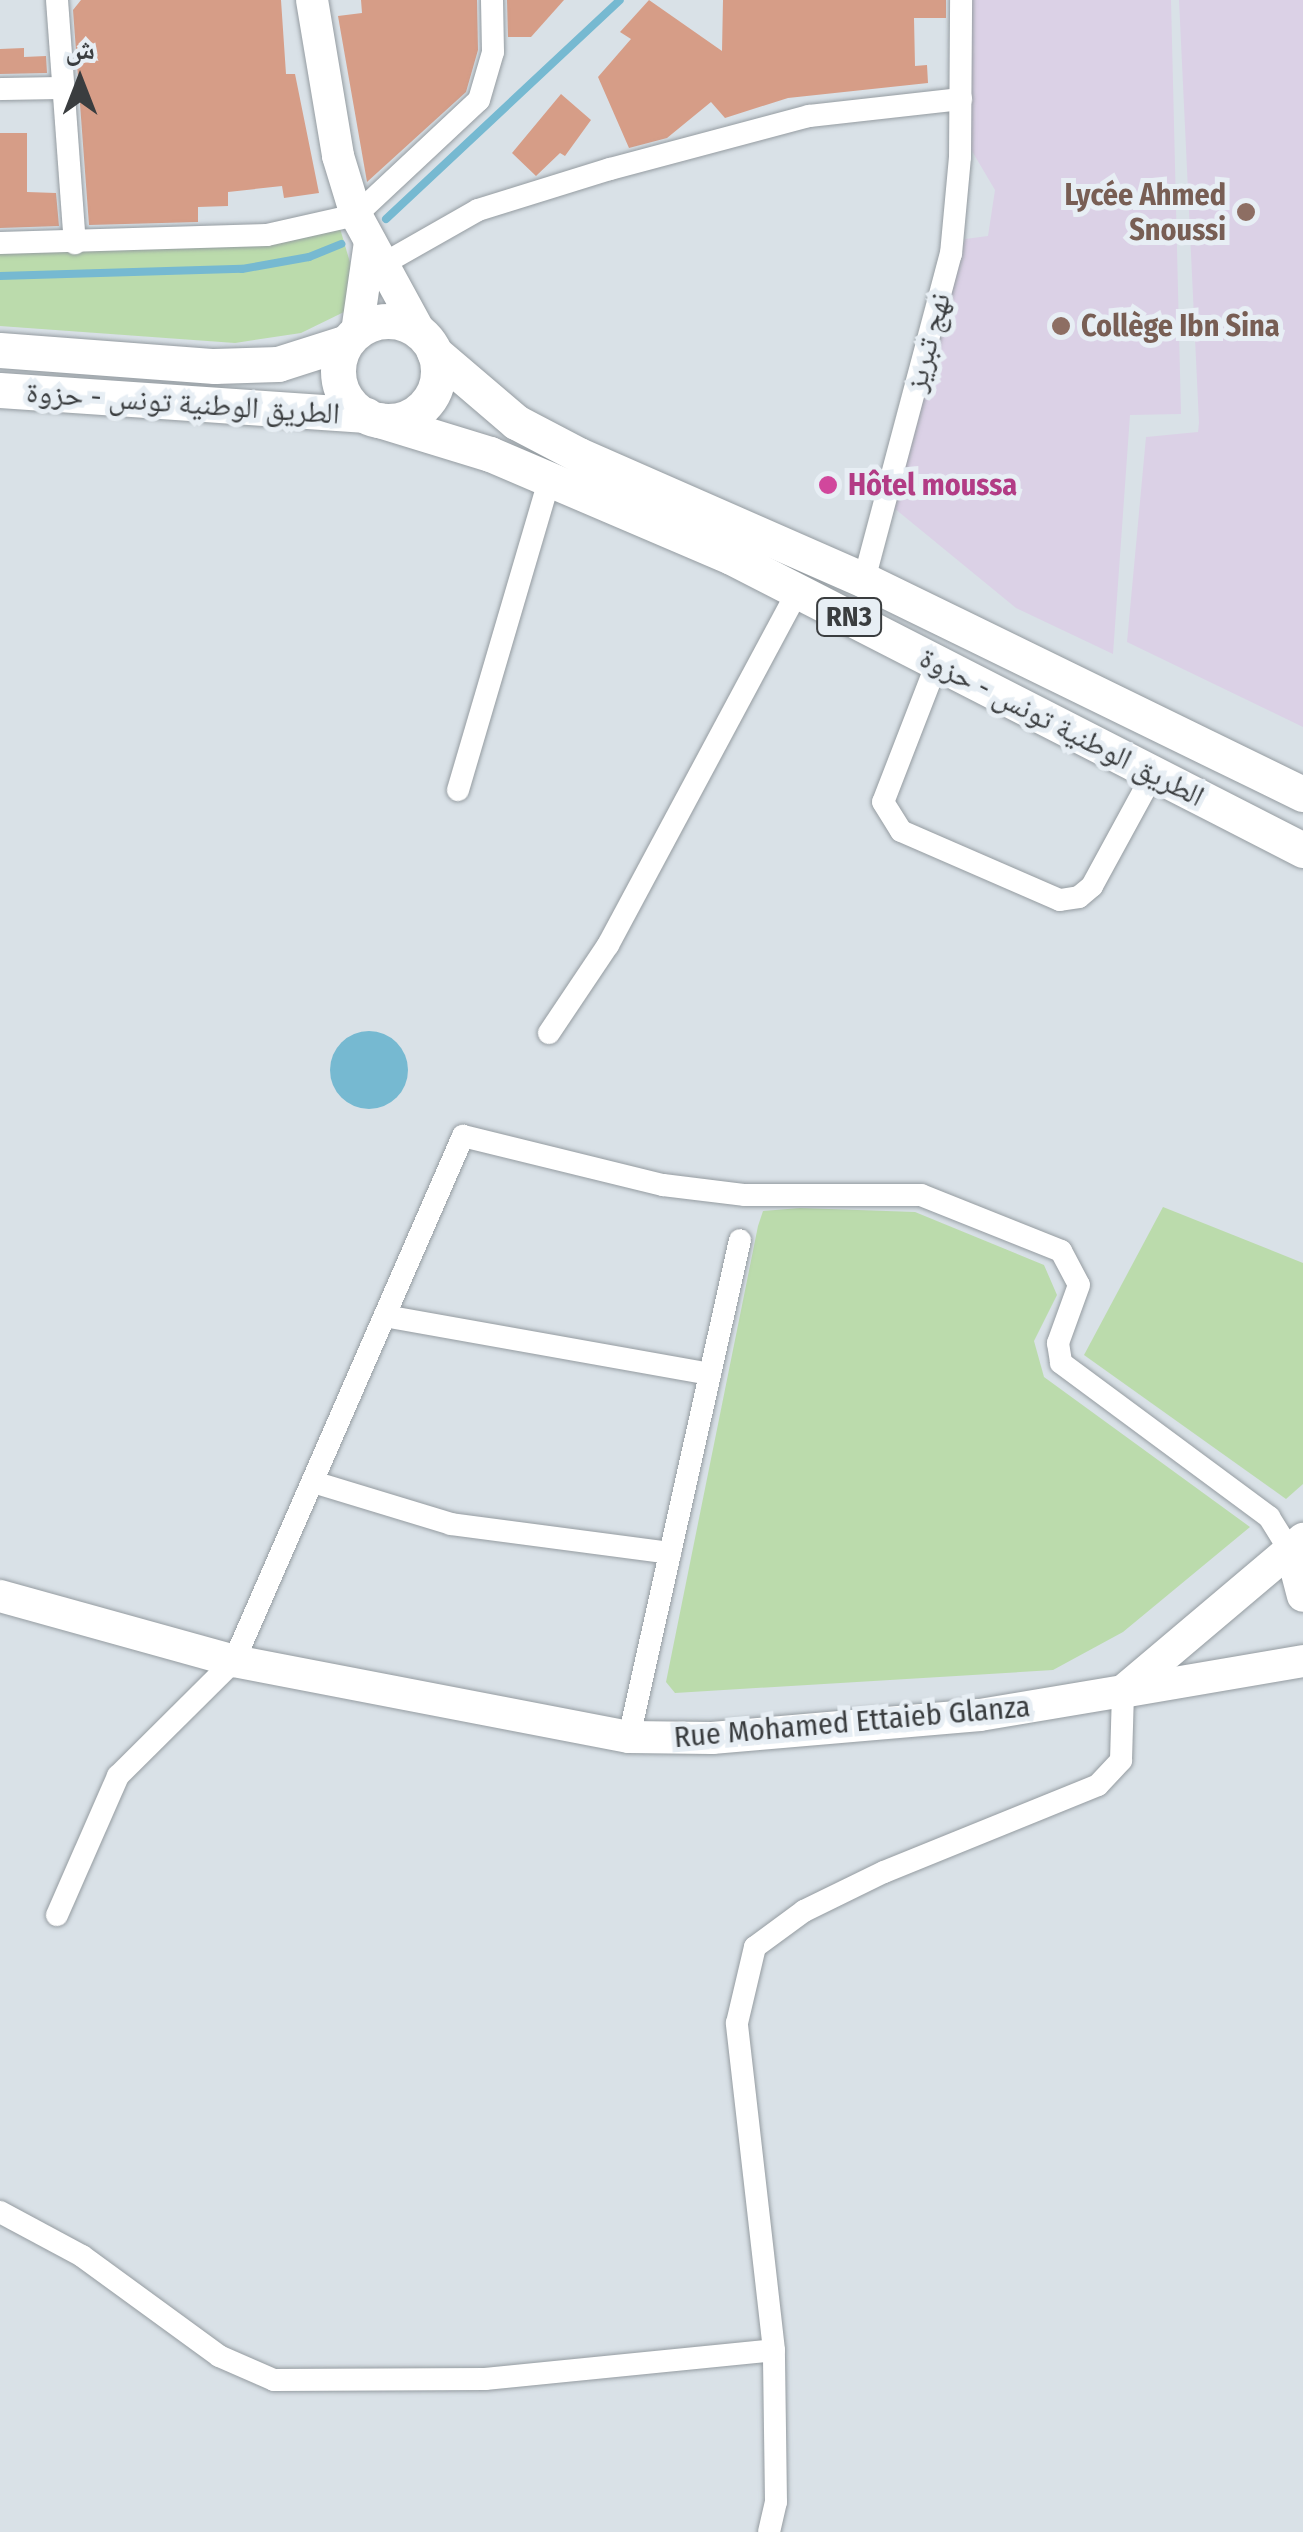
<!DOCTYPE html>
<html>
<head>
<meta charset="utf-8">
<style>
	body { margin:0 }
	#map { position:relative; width:1303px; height:2532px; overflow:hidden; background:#d9e1e7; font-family:"Fira Sans Condensed","Noto Naskh Arabic",sans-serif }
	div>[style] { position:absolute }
	.education>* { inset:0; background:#dbd1e6 }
	.green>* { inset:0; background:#bbdbac }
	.water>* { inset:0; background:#76b9d1 }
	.round { border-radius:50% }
	.stream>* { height:8px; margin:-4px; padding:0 4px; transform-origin:4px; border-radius:4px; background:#76b9d1 }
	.building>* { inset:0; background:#d69d87 }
	.roads { filter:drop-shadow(0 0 2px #959ca1) drop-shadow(0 0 2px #959ca1) }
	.street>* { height:22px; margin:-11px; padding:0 11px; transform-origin:11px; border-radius:11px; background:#fff }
	.secondary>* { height:32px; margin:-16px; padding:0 16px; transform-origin:16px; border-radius:16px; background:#fff }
	.primary>* { height:35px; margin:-17.5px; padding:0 17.5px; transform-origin:17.5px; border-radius:17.5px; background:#fff }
	.primary>.ring { margin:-17.5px; padding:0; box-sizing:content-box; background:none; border:35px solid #fff; border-radius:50% }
	.dots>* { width:28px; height:28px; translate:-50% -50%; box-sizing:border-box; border:5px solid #e7eef4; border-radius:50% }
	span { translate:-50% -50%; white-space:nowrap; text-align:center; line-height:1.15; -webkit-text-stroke:10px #e7eef4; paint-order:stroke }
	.shield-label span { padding:2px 8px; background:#e7eef4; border:2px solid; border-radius:8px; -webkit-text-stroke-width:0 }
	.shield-label { font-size:28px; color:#3a3d3f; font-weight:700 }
	.education-label { font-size:30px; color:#785e54; font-weight:700 }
	.right { translate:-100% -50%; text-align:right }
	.left { translate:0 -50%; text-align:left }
	.street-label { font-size:30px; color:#3a3d3f }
	.hotel-label { font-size:30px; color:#b23c85; font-weight:700 }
	.north { position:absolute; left:30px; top:30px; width:100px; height:100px; -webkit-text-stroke:8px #e7eef4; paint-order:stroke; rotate:0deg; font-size:28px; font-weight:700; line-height:40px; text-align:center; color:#3a3d3f }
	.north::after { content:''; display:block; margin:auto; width:35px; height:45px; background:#3a3d3f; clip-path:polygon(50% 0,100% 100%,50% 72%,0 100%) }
</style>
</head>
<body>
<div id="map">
	<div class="education">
		<div style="clip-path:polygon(972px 0,1171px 0,1181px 414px,1130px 415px,1113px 654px,1016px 608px,894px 508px,965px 239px,988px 236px,995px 190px,969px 146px)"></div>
		<div style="clip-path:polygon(1179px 0,1303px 0,1303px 727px,1127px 642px,1146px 437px,1198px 432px,1199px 423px)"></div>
	</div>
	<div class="green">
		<div style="clip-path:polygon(339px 225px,354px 276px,346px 311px,301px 333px,235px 343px,0 326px,0 253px,264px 242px)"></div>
		<div style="clip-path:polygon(1163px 1207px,1303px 1263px,1303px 1484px,1286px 1499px,1084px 1355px)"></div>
		<div style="clip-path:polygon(800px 1208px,915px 1212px,1044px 1265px,1057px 1295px,1034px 1341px,1044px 1377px,1250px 1527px,1123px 1632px,1053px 1670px,675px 1693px,666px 1682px,758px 1226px,763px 1211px)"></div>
	</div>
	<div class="water">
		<div class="round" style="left:330px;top:1031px;width:78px;height:78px"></div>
	</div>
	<div class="stream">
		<div style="left:386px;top:219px;width:320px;rotate:-43.1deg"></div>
		<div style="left:0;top:276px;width:242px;rotate:-1.7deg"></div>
		<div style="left:242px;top:269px;width:68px;rotate:-10.2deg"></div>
		<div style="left:309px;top:257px;width:35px;rotate:-22deg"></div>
	</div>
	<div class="building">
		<div style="clip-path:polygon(81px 0,281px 0,286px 74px,295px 74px,319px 193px,284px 198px,282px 186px,228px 192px,228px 206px,198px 207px,198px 222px,89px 225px,73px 10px)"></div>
		<div style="clip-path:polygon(361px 0,477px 0,478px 50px,466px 92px,367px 182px,338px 16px,362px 13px)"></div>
		<div style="clip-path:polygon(507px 0,564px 0,531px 37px,508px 37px)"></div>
		<div style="clip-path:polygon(649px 0,722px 51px,723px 0,946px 0,946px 18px,914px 18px,915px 66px,927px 65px,928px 83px,788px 98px,725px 118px,711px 102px,667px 138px,629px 148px,598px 77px,631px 39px,620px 32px)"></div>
		<div style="clip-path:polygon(24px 48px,24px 57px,46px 56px,47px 73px,0 74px,0 49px)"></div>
		<div style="clip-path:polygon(561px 94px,591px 120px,565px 156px,560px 153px,536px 176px,512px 153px)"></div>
		<div style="clip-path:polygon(0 133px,27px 133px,27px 192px,56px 193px,59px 226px,0 228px)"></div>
	</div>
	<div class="roads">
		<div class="street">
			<div style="left:57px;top:0;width:244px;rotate:85.8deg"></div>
			<div style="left:0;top:89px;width:63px;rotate:-0.9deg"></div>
			<div style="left:0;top:243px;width:267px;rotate:-1.7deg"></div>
			<div style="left:267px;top:235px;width:91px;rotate:-12.7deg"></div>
			<div style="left:356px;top:215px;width:168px;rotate:-43.1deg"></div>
			<div style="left:479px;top:100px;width:50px;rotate:-73.7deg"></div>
			<div style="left:493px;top:52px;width:52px;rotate:-91.1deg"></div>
			<div style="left:383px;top:264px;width:109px;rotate:-29.6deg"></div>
			<div style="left:478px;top:210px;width:138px;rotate:-17.3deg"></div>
			<div style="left:610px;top:169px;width:206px;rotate:-14.9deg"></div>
			<div style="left:809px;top:116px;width:153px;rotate:-6.4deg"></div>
			<div style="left:864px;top:580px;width:337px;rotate:-75.1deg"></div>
			<div style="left:951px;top:254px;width:97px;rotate:-84.7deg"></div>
			<div style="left:960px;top:157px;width:157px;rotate:-89.6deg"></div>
			<div style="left:937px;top:663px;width:149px;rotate:111.2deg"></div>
			<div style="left:883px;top:802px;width:34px;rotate:58deg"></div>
			<div style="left:901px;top:831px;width:173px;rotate:23.5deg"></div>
			<div style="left:1060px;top:900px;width:19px;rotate:-9deg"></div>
			<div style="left:1079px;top:897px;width:17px;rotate:-40deg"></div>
			<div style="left:1092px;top:886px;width:128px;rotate:-61.4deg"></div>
			<div style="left:458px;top:790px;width:325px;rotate:-73.6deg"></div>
			<div style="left:549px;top:1033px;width:106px;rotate:-56.2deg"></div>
			<div style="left:608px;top:945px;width:400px;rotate:-61.8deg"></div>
			<div style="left:385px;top:1316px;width:330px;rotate:10.1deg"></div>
			<div style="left:313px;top:1482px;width:144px;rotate:16.9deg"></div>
			<div style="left:451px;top:1524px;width:221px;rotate:7.5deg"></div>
			<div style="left:629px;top:1737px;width:509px;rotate:-77.41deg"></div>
			<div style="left:57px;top:1915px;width:152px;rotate:-66.3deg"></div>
			<div style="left:118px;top:1776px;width:163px;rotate:-44.8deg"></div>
			<div style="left:234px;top:1661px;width:573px;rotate:-66.43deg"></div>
			<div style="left:463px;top:1136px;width:206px;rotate:13.8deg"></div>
			<div style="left:663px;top:1185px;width:83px;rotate:7deg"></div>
			<div style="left:745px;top:1195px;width:176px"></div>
			<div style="left:921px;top:1195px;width:151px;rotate:21.8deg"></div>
			<div style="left:1061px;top:1251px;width:38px;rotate:62deg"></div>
			<div style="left:1079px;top:1285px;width:62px;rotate:109.9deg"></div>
			<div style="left:1058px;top:1343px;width:20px;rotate:81deg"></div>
			<div style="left:1061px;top:1363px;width:259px;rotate:36.5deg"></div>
			<div style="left:1269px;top:1517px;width:44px;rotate:58.1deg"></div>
			<div style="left:0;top:2212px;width:93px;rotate:28.2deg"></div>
			<div style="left:82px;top:2256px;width:170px;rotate:36.1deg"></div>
			<div style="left:219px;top:2356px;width:60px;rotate:23.6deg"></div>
			<div style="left:274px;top:2380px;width:211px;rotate:-0.3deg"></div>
			<div style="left:485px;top:2379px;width:290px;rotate:-5.7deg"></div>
			<div style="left:774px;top:2350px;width:329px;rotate:-96.5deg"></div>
			<div style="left:737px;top:2023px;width:78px;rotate:-76.7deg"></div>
			<div style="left:755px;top:1947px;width:61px;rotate:-36.3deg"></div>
			<div style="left:804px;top:1911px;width:89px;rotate:-26deg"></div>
			<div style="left:884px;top:1872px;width:231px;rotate:-22.1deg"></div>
			<div style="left:1098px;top:1785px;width:34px;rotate:-47deg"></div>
			<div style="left:1121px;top:1760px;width:69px;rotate:-88.3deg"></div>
			<div style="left:769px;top:2532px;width:31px;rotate:-77deg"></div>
			<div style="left:776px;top:2502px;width:152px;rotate:-90.8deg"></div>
		</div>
		<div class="secondary">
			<div style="left:312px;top:0;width:158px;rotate:80.5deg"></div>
			<div style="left:338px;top:156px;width:62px;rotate:73deg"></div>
			<div style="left:356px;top:215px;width:136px;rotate:61.4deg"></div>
			<div style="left:357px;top:332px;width:91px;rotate:-81.8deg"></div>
			<div style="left:1292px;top:1554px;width:43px;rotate:75.3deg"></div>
			<div style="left:0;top:1596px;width:243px;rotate:15.5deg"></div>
			<div style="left:234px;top:1661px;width:402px;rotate:10.9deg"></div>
			<div style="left:629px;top:1737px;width:83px;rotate:0.7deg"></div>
			<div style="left:712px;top:1738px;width:269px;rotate:-4.9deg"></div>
			<div style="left:980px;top:1715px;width:145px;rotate:-9.5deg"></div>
			<div style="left:1123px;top:1691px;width:236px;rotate:-40.2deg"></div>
			<div style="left:1128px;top:1691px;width:178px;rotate:-9.7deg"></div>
		</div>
		<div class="primary">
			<div class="ring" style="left:338px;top:321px;width:65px;height:65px"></div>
			<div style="left:0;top:350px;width:215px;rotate:4.3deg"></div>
			<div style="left:214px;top:366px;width:64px;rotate:-1.8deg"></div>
			<div style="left:278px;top:364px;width:72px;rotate:-17.7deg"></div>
			<div style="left:434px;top:352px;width:108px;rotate:40.5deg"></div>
			<div style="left:516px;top:422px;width:71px;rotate:27.6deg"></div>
			<div style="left:579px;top:455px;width:311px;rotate:23.7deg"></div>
			<div style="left:864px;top:580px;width:488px;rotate:26deg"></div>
			<div style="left:0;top:390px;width:367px;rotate:3.9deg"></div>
			<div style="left:379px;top:420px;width:116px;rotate:17deg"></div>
			<div style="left:490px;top:454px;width:262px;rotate:23.1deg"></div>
			<div style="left:731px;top:557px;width:643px;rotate:27.12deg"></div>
		</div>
	</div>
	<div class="dots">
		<div style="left:1246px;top:212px;background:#8d6e63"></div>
		<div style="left:1061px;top:326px;background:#8d6e63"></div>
		<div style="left:828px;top:485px;background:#d1479c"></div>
	</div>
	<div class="shield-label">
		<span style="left:849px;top:617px">RN3</span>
	</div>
	<div class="education-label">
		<span class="right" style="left:1226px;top:212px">Lycée Ahmed<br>Snoussi</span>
		<span class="left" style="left:1081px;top:326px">Collège Ibn Sina</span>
	</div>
	<div class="street-label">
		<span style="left:928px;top:342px;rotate:-75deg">نهج تبريز</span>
		<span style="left:183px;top:403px;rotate:4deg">الطريق الوطنية تونس - حزوة</span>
		<span style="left:1062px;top:727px;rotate:27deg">الطريق الوطنية تونس - حزوة</span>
		<span style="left:852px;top:1722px;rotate:-5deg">Rue Mohamed Ettaieb Glanza</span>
	</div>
	<div class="hotel-label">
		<span class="left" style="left:848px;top:485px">Hôtel moussa</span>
	</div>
	<div class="north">ش</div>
</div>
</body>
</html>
